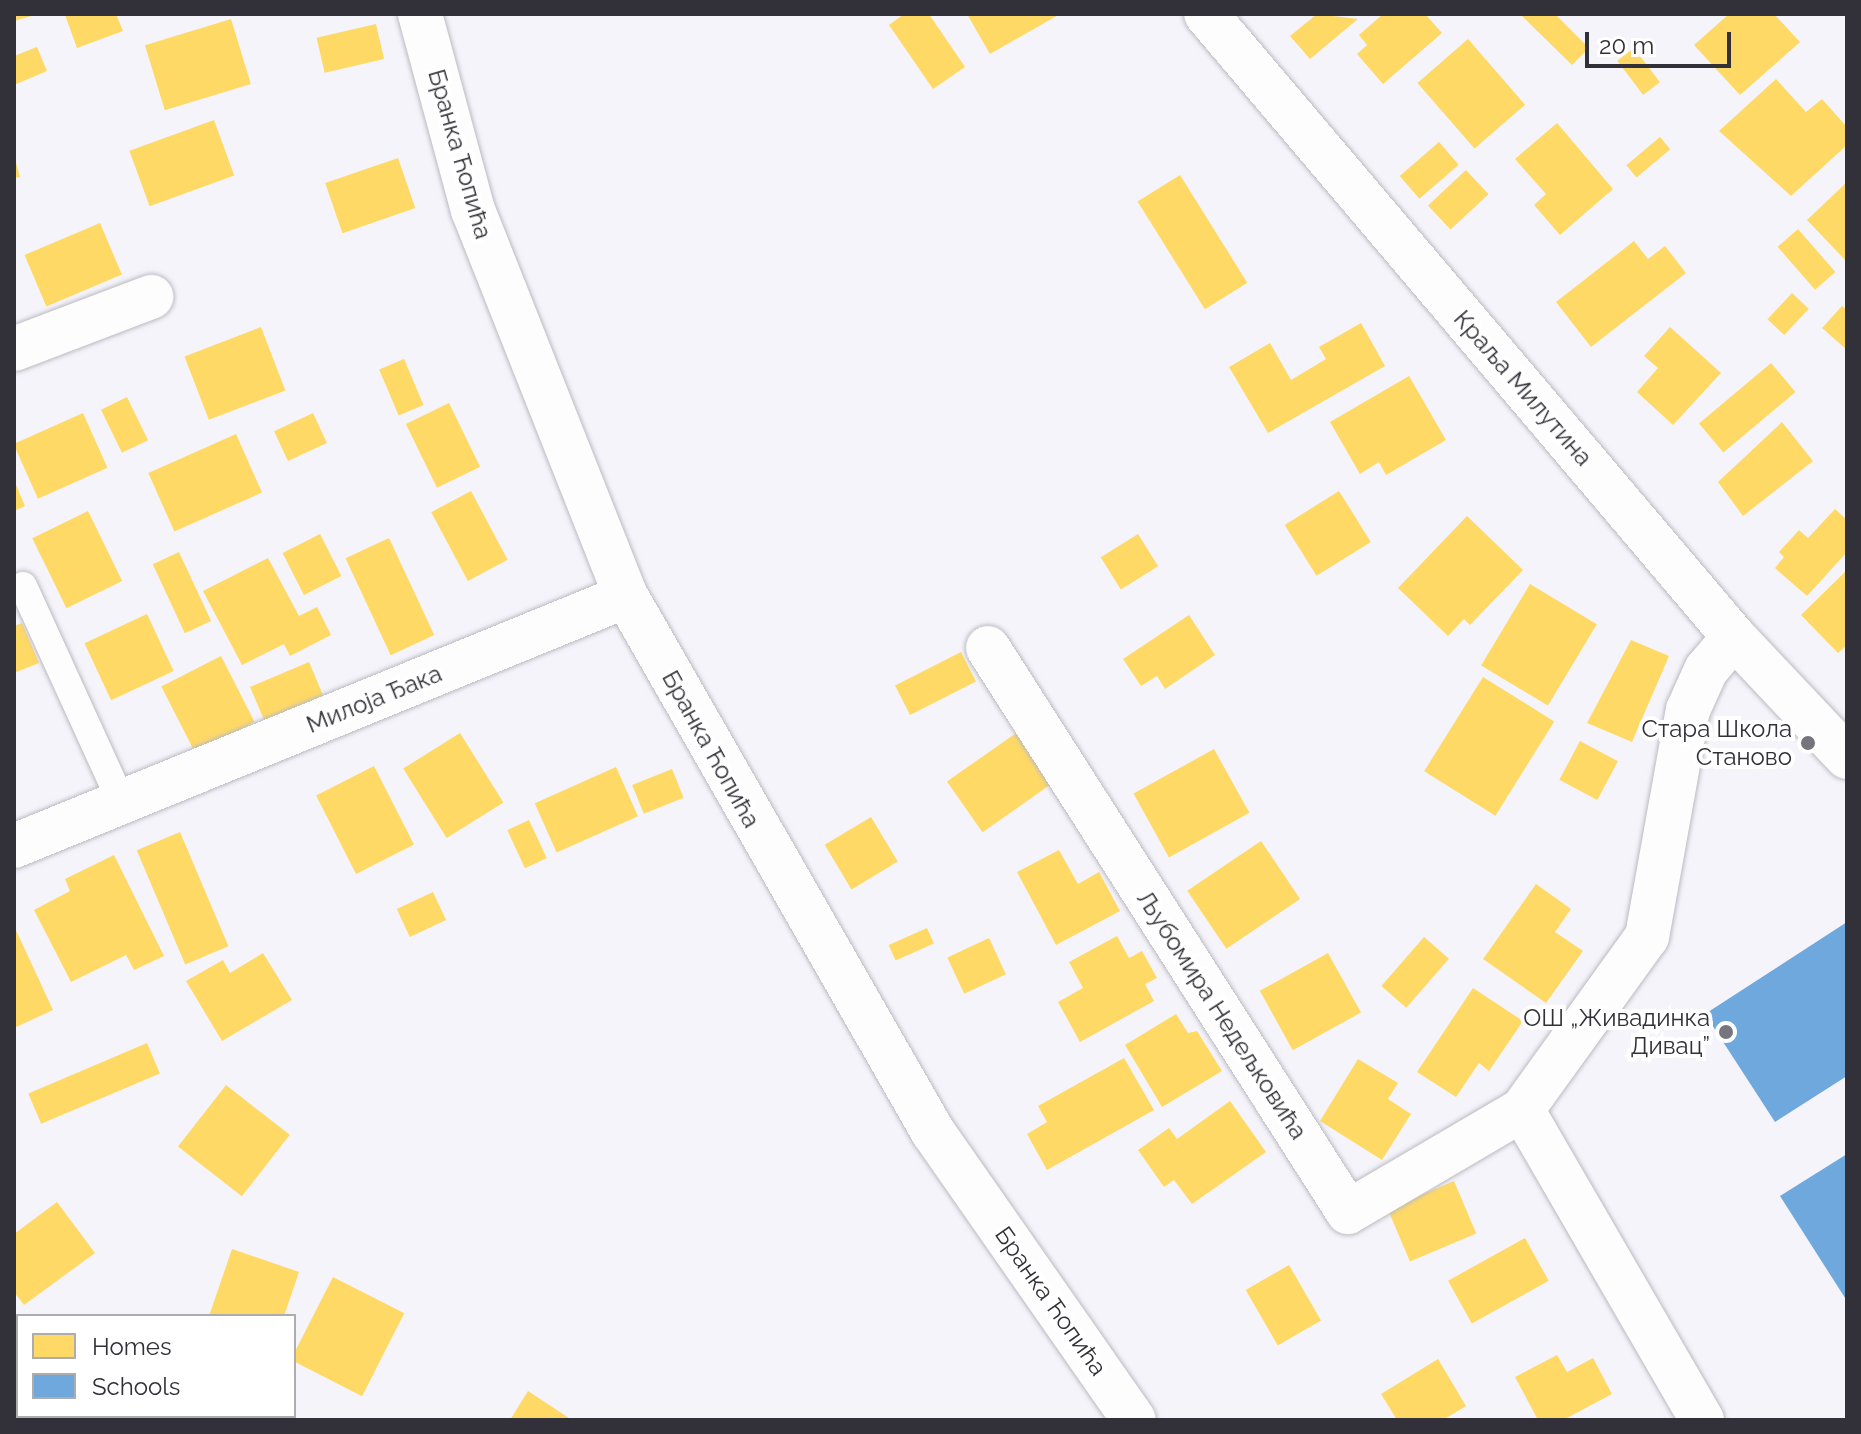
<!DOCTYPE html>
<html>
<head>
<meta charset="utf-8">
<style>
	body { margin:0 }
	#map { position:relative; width:1861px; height:1434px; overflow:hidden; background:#f5f4fb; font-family:Raleway,sans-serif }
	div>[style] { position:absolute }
	.homes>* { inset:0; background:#ffd966; transform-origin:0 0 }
	.schools>* { inset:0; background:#6fa8dc }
	.roads { filter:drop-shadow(0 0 2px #bbbac1) drop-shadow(0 0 2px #bbbac1) }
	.service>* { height:28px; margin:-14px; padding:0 14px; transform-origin:14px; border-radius:14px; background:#fefdfe }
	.minor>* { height:44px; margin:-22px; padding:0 22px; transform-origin:22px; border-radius:22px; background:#fefdfe }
	.tertiary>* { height:44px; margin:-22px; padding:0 22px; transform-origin:22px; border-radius:22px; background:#fefdfe }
	.dots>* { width:22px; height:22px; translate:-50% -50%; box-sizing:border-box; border:4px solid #fff; border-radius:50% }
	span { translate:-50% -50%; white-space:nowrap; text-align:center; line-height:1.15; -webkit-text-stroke:8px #fff; paint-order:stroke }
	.street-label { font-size:24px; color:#323139 }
	.poi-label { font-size:24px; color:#323139 }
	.right { translate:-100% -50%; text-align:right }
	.frame { position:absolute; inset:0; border:16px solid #323139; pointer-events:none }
	.legend { position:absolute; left:16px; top:1314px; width:280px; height:104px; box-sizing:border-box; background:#fff; border:2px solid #adadb0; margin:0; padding:10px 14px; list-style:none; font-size:24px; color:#323139 }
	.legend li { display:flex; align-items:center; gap:16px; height:40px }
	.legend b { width:40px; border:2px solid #adadb0 }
	.scale { position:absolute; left:1585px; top:32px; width:146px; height:36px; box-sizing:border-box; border:4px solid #323139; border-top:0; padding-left:10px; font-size:24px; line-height:28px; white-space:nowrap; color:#323139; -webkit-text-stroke:6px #fff; paint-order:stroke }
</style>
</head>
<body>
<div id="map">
	<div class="homes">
		<div style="clip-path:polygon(14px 14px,35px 14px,35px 15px,14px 21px)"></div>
		<div style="clip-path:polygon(116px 14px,123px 31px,77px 48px,65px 15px)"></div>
		<div style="clip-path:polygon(904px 14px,929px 14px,965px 67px,933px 89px,889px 25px)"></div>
		<div style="clip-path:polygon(967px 14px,1060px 14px,990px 54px)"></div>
		<div style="clip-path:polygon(1317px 14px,1358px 19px,1310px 59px,1290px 36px)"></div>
		<div style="clip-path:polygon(1383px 14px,1425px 14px,1442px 33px,1383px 84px,1357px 54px,1367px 45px,1359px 35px)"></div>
		<div style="clip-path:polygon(1555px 14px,1589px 48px,1572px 65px,1522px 16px)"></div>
		<div style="clip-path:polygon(1729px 14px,1774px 14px,1800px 42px,1740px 95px,1694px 45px)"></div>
		<div style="left:231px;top:19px;width:68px;height:90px;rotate:73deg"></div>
		<div style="left:376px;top:24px;width:36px;height:61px;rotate:77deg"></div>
		<div style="left:1468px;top:39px;width:87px;height:67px;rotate:49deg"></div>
		<div style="clip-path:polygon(37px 47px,47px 71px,14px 85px,14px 56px)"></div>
		<div style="left:1634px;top:48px;width:43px;height:21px;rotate:53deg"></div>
		<div style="clip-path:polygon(1776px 79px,1806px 112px,1822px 99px,1847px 127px,1847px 145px,1791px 196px,1719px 131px)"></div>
		<div style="left:214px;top:120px;width:59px;height:90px;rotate:70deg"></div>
		<div style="clip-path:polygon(1557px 123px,1613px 189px,1560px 235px,1534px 205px,1546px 194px,1515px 159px)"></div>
		<div style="left:1660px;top:137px;width:16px;height:44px;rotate:50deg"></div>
		<div style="left:1439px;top:142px;width:30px;height:52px;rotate:49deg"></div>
		<div style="left:398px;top:158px;width:53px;height:77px;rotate:71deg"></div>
		<div style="clip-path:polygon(15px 159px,20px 177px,14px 178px,14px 160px)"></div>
		<div style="left:1466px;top:170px;width:33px;height:52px;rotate:47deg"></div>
		<div style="left:1180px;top:175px;width:127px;height:50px;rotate:58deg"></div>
		<div style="clip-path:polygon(1847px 182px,1847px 262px,1807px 220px)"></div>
		<div style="left:100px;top:223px;width:56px;height:82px;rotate:67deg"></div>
		<div style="left:1798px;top:229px;width:57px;height:27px;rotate:49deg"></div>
		<div style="clip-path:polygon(1634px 241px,1648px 259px,1665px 246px,1686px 273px,1591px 347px,1556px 302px)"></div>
		<div style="left:1792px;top:293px;width:23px;height:36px;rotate:43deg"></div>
		<div style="clip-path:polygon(1842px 306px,1847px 310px,1847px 350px,1822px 328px)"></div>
		<div style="clip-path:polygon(1361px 323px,1385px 366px,1268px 433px,1229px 367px,1270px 343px,1291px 380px,1326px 359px,1319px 347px)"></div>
		<div style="left:261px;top:327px;width:68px;height:82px;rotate:69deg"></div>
		<div style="clip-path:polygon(1670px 327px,1721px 373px,1673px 425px,1637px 392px,1658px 368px,1644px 356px)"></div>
		<div style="left:404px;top:359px;width:50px;height:27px;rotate:67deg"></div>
		<div style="left:1771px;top:363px;width:38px;height:94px;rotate:50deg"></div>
		<div style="clip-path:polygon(1409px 376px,1446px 440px,1386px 475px,1379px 462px,1360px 474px,1330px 422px)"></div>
		<div style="left:127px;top:397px;width:48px;height:29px;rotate:64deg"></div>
		<div style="left:449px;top:403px;width:71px;height:48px;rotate:64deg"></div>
		<div style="left:83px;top:413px;width:60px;height:76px;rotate:66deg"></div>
		<div style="left:313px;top:413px;width:33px;height:43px;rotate:65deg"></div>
		<div style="clip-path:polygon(1782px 422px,1813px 461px,1743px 516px,1718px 482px)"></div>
		<div style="left:236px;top:434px;width:64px;height:96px;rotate:66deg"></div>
		<div style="clip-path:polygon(14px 480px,25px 506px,14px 511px)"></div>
		<div style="left:471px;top:491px;width:78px;height:45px;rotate:62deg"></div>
		<div style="left:1339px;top:491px;width:60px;height:64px;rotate:58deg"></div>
		<div style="clip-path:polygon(1835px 509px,1847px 520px,1847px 552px,1807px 596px,1775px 568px,1784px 557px,1779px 552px,1799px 530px,1808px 538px)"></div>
		<div style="left:88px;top:511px;width:78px;height:62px;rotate:64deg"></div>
		<div style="clip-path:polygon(1467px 516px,1523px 570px,1470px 625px,1464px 619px,1448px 636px,1398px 588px)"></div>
		<div style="left:320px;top:534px;width:47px;height:42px;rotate:63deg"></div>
		<div style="left:1138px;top:534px;width:38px;height:44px;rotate:58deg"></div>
		<div style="left:389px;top:538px;width:107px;height:48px;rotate:65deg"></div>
		<div style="left:179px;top:552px;width:76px;height:29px;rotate:65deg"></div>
		<div style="clip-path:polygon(268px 558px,299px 616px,317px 607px,331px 635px,290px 656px,284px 644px,242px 665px,203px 591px)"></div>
		<div style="clip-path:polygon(1847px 570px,1847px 645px,1838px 653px,1801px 615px)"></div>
		<div style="left:1530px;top:584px;width:78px;height:95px;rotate:31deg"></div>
		<div style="left:147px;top:614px;width:63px;height:69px;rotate:65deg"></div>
		<div style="clip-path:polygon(1189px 615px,1215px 655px,1165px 689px,1157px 676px,1141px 686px,1123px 659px)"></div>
		<div style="clip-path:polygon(22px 623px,39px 663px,14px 673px,14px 626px)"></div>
		<div style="clip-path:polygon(1631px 640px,1669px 656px,1632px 742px,1587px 723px)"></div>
		<div style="left:961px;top:652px;width:33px;height:74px;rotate:63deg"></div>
		<div style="left:221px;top:656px;width:74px;height:67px;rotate:63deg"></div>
		<div style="left:309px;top:662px;width:36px;height:64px;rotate:67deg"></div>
		<div style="left:1483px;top:677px;width:84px;height:111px;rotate:32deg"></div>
		<div style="left:1019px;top:731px;width:62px;height:88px;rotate:55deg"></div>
		<div style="left:460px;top:733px;width:82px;height:67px;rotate:58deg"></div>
		<div style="left:1580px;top:741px;width:43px;height:44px;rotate:28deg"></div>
		<div style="left:1214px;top:749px;width:73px;height:92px;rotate:61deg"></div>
		<div style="left:374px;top:766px;width:88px;height:65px;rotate:63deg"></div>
		<div style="left:616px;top:767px;width:54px;height:89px;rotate:66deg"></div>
		<div style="left:672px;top:769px;width:31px;height:43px;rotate:68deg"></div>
		<div style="left:871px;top:817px;width:52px;height:54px;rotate:59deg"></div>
		<div style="left:529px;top:820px;width:42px;height:24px;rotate:65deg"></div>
		<div style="left:180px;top:832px;width:124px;height:47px;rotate:67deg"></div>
		<div style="left:1261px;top:841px;width:70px;height:89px;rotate:56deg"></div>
		<div style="clip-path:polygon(1059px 850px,1078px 884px,1099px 872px,1120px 911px,1056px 945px,1017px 872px)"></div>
		<div style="clip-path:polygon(114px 855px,164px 956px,134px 970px,126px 955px,71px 982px,34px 910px,70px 891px,65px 879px)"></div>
		<div style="clip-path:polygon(1536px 884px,1571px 909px,1555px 932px,1583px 951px,1546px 1003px,1483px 959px)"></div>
		<div style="left:433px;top:892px;width:31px;height:40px;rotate:65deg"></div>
		<div style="clip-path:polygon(14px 926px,53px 1010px,14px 1028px)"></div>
		<div style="left:927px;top:928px;width:17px;height:42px;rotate:66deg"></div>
		<div style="clip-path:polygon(1117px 936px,1129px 958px,1142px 951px,1157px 978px,1145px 984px,1154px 1001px,1080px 1042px,1058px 1002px,1083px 988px,1069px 962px)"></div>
		<div style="left:1424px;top:937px;width:33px;height:65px;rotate:41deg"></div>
		<div style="left:989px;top:938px;width:40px;height:46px;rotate:65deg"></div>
		<div style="clip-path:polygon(263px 953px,292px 1000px,222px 1041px,186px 981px,223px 960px,230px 973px)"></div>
		<div style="left:1328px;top:953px;width:68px;height:78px;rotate:61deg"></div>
		<div style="clip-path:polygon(1473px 988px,1523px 1021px,1489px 1071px,1479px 1063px,1456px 1097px,1417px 1072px)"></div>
		<div style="clip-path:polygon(1176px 1014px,1188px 1033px,1197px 1031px,1222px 1071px,1162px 1107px,1125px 1045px)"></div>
		<div style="left:147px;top:1043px;width:33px;height:129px;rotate:67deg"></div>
		<div style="clip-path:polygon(1124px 1058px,1154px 1110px,1047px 1170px,1027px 1134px,1047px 1122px,1038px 1106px)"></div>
		<div style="clip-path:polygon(1358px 1059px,1398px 1083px,1388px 1099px,1411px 1114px,1382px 1160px,1320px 1121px)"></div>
		<div style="left:226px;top:1085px;width:81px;height:78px;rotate:38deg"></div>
		<div style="clip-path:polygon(1230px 1101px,1266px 1152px,1192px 1204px,1174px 1180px,1164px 1187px,1138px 1150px,1169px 1128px,1177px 1139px)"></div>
		<div style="left:1454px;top:1181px;width:57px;height:72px;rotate:67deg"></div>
		<div style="clip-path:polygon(57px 1202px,95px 1253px,24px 1305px,14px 1292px,14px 1234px)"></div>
		<div style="left:1525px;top:1238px;width:49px;height:88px;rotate:61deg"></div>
		<div style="clip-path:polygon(232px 1249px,299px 1272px,284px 1316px,209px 1316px)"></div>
		<div style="left:1289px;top:1265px;width:64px;height:50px;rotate:60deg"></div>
		<div style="left:333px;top:1277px;width:80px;height:93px;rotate:27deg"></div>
		<div style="clip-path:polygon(1557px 1355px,1567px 1372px,1593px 1358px,1612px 1394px,1563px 1420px,1538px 1420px,1515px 1377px)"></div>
		<div style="clip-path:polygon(1438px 1359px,1466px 1406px,1443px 1420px,1397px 1420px,1381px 1394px)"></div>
		<div style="clip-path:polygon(528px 1391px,572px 1420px,510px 1420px)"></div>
	</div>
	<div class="schools">
		<div style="clip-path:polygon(1847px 922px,1847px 1076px,1775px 1122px,1705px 1014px)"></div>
		<div style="clip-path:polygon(1847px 1154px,1847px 1301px,1780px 1196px)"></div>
	</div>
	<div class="roads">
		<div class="service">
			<div style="left:23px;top:586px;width:236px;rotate:65.5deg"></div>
		</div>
		<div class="minor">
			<div style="left:420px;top:14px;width:203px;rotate:74.9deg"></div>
			<div style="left:473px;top:210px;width:415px;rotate:68.4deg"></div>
			<div style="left:626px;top:596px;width:618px;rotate:60.2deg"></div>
			<div style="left:933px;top:1132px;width:351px;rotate:55.1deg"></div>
			<div style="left:14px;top:349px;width:147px;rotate:-20.8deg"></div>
			<div style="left:988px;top:648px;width:669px;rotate:57.45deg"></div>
			<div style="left:1348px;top:1212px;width:202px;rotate:-30.4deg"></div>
			<div style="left:14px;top:846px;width:661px;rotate:-22.22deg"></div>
			<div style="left:14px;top:1376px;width:4px"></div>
			<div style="left:240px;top:1416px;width:16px;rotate:15deg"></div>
			<div style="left:1702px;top:1420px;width:358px;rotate:-120.1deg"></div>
			<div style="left:1522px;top:1110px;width:213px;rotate:-54.2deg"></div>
			<div style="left:1647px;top:937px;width:231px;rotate:-79.8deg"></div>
			<div style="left:1688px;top:710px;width:44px;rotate:-65.8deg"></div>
			<div style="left:1706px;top:670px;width:43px;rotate:-49.7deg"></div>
		</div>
		<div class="tertiary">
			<div style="left:1206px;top:14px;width:817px;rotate:49.72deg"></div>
			<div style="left:1734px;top:637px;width:165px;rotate:46.7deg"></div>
		</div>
	</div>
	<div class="dots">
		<div style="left:1808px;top:743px;background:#76757d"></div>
		<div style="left:1726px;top:1032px;background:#76757d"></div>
	</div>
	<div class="street-label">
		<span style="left:460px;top:154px;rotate:74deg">Бранка Ћопића</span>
		<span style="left:1523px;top:388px;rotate:49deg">Краља Милутина</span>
		<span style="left:374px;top:699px;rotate:-22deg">Милоја Ђака</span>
		<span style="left:711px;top:749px;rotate:61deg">Бранка Ћопића</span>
		<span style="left:1222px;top:1015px;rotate:57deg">Љубомира Недељковића</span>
		<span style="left:1051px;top:1301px;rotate:55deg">Бранка Ћопића</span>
	</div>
	<div class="poi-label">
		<span class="right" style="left:1792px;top:743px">Стара Школа<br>Станово</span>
		<span class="right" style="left:1710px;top:1032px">ОШ „Живадинка<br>Дивац”</span>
	</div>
	<div class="frame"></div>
	<ul class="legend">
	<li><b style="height:22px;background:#ffd966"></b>Homes</li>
	<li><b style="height:22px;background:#6fa8dc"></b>Schools</li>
	</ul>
	<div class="scale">20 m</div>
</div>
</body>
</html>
